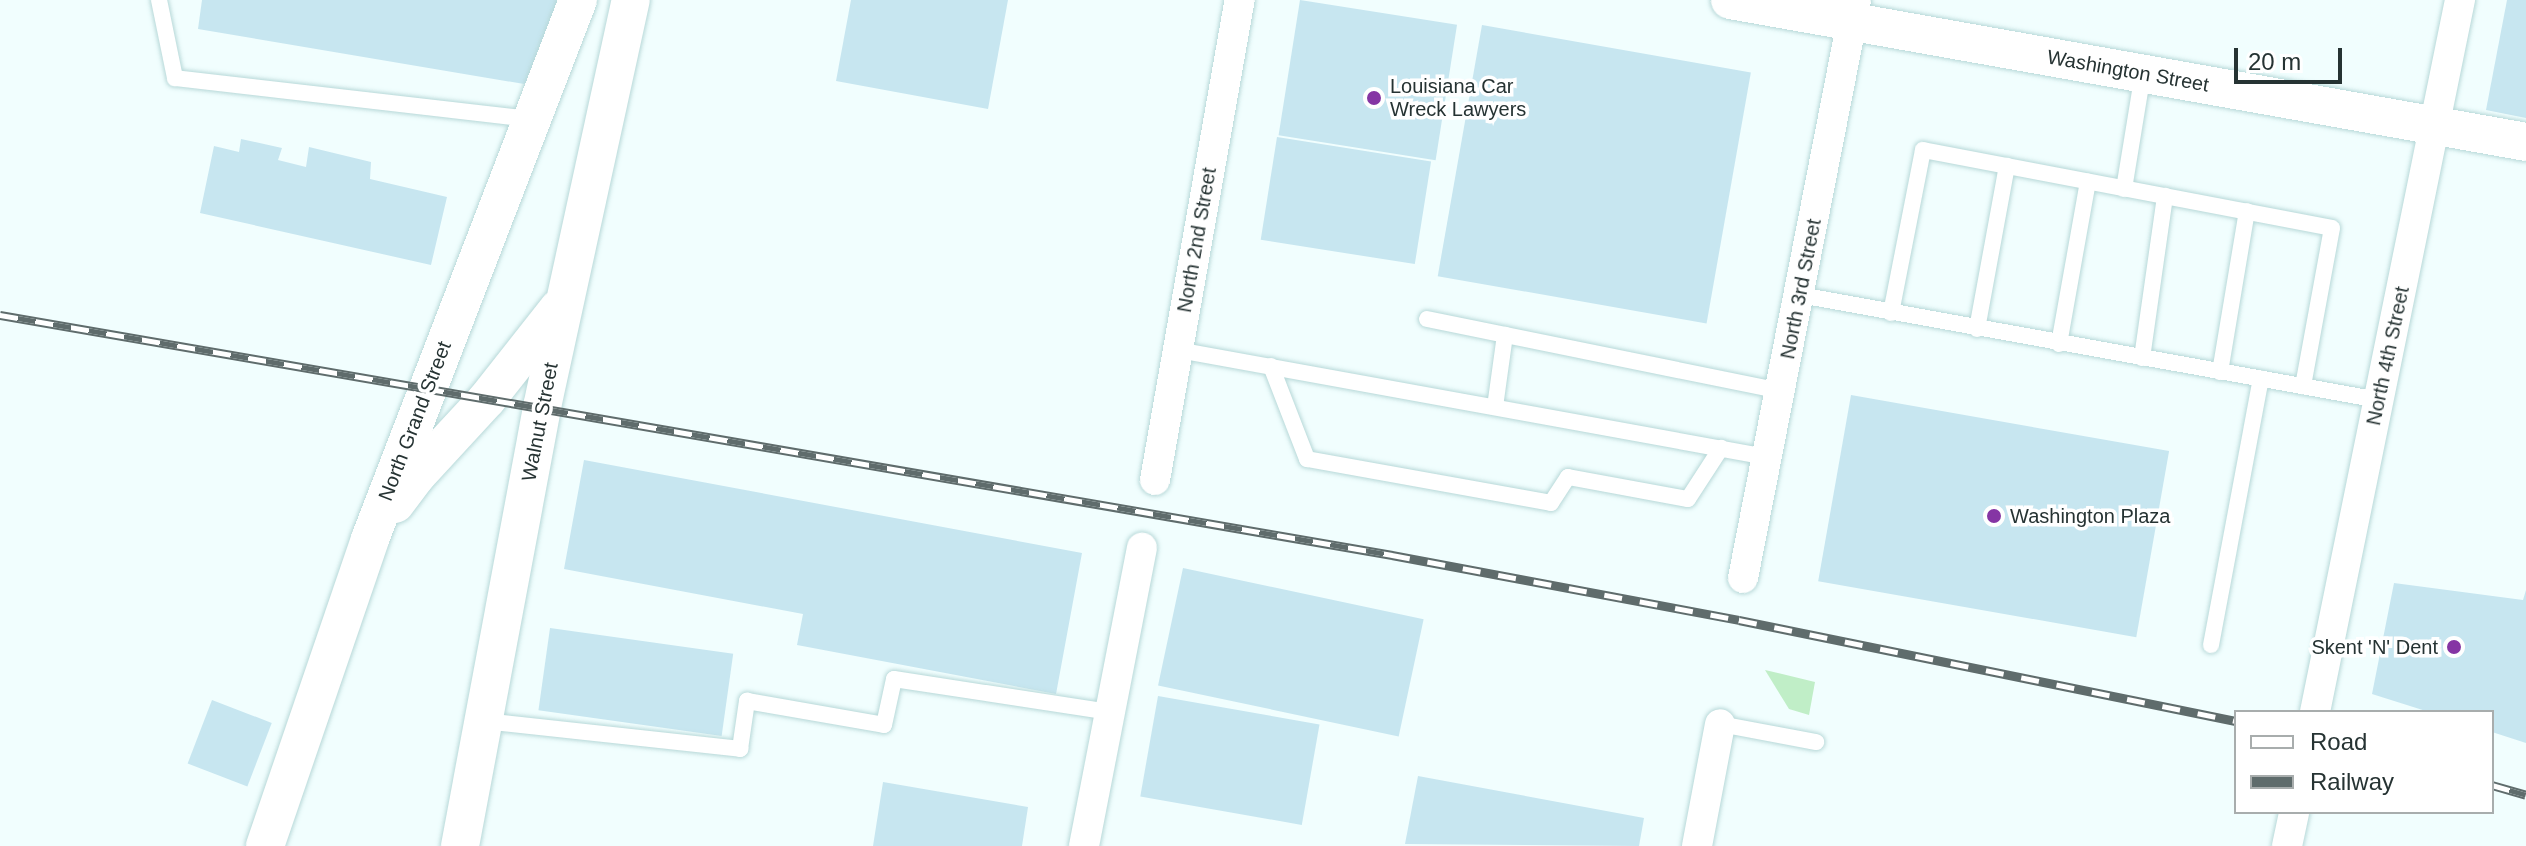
<!DOCTYPE html>
<html>
<head>
<meta charset="utf-8">
<style>
	body { margin:0 }
	#map { position:relative; width:2526px; height:846px; overflow:hidden; background:#f1fefe; font-family:Arial,sans-serif }
	div>[style] { position:absolute }
	.green>* { inset:0; background:#c0eec7 }
	.building>* { inset:0; background:#c7e6f0; transform-origin:0 0 }
	.roads { filter:drop-shadow(0 0 2px #b7d8d8) drop-shadow(0 0 2px #b7d8d8) }
	.service>* { height:16px; margin:-8px; padding:0 8px; transform-origin:8px; border-radius:8px; background:#fff }
	.minor>* { height:30px; margin:-15px; padding:0 15px; transform-origin:15px; border-radius:15px; background:#fff }
	.tertiary>* { height:38px; margin:-19px; padding:0 19px; transform-origin:19px; border-radius:19px; background:#fff }
	.rail>* { height:9px; margin-top:-4.5px; transform-origin:0; background:repeating-linear-gradient(90deg,#fff 0 18px,#5f6c6c 0 36px); box-sizing:border-box; border-block:2px solid #5f6c6c }
	.dots>* { width:22px; height:22px; translate:-50% -50%; box-sizing:border-box; border:4px solid #fff; border-radius:50% }
	span { translate:-50% -50%; white-space:nowrap; text-align:center; line-height:1.15; -webkit-text-stroke:7px #fff; paint-order:stroke }
	.street-label { font-size:20px; color:#263333 }
	.poi-label { font-size:20px; color:#263333 }
	.left { translate:0 -50%; text-align:left }
	.right { translate:-100% -50%; text-align:right }
	.legend { position:absolute; left:2234px; top:710px; width:260px; height:104px; box-sizing:border-box; background:#fff; border:2px solid #a8adad; margin:0; padding:10px 14px; list-style:none; font-size:24px; color:#263333 }
	.legend li { display:flex; align-items:center; gap:16px; height:40px }
	.legend b { width:40px; border:2px solid #a8adad }
	.scale { position:absolute; left:2234px; top:48px; width:108px; height:36px; box-sizing:border-box; border:4px solid #263333; border-top:0; padding-left:10px; font-size:24px; line-height:28px; white-space:nowrap; color:#263333; -webkit-text-stroke:6px #fff; paint-order:stroke }
</style>
</head>
<body>
<div id="map">
	<div class="green">
		<div style="clip-path:polygon(1765px 670px,1815px 682px,1809px 715px,1789px 709px)"></div>
	</div>
	<div class="building">
		<div style="clip-path:polygon(202px 0,560px 0,530px 85px,198px 29px)"></div>
		<div style="clip-path:polygon(851px 0,1008px 0,988px 109px,836px 81px)"></div>
		<div style="left:1300px;top:0;width:159px;height:137px;rotate:9deg"></div>
		<div style="clip-path:polygon(2507px 0,2526px 0,2526px 118px,2486px 110px)"></div>
		<div style="left:1482px;top:25px;width:273px;height:255px;rotate:10deg"></div>
		<div style="left:1277px;top:137px;width:156px;height:104px;rotate:9deg"></div>
		<div style="clip-path:polygon(241px 139px,282px 148px,278px 160px,306px 167px,309px 147px,371px 162px,370px 179px,447px 197px,431px 265px,200px 213px,214px 146px,239px 152px)"></div>
		<div style="left:1851px;top:395px;width:323px;height:189px;rotate:10deg"></div>
		<div style="clip-path:polygon(584px 460px,1082px 553px,1056px 694px,797px 645px,803px 614px,564px 569px)"></div>
		<div style="left:1183px;top:568px;width:246px;height:120px;rotate:12deg"></div>
		<div style="clip-path:polygon(2394px 583px,2523px 600px,2526px 590px,2526px 743px,2492px 732px,2492px 712px,2429px 712px,2372px 694px)"></div>
		<div style="left:550px;top:628px;width:185px;height:83px;rotate:8deg"></div>
		<div style="left:1158px;top:696px;width:164px;height:102px;rotate:10deg"></div>
		<div style="left:212px;top:700px;width:64px;height:68px;rotate:21deg"></div>
		<div style="clip-path:polygon(1418px 776px,1644px 818px,1639px 846px,1405px 844px)"></div>
		<div style="clip-path:polygon(883px 782px,1028px 807px,1022px 846px,873px 846px)"></div>
	</div>
	<div class="roads">
		<div class="service">
			<div style="left:159px;top:0;width:80px;rotate:78.4deg"></div>
			<div style="left:175px;top:78px;width:358px;rotate:6.6deg"></div>
			<div style="left:2124px;top:189px;width:118px;rotate:-80.7deg"></div>
			<div style="left:1800px;top:295px;width:588px;rotate:10.28deg"></div>
			<div style="left:1891px;top:313px;width:166px;rotate:-78.9deg"></div>
			<div style="left:1923px;top:150px;width:416px;rotate:10.8deg"></div>
			<div style="left:2332px;top:228px;width:161px;rotate:100.4deg"></div>
			<div style="left:1427px;top:319px;width:360px;rotate:11.5deg"></div>
			<div style="left:1977px;top:329px;width:166px;rotate:-79.6deg"></div>
			<div style="left:2059px;top:344px;width:165px;rotate:-79.9deg"></div>
			<div style="left:1178px;top:350px;width:599px;rotate:10.3deg"></div>
			<div style="left:2142px;top:358px;width:164px;rotate:-81.9deg"></div>
			<div style="left:1271px;top:366px;width:100px;rotate:68.8deg"></div>
			<div style="left:1307px;top:459px;width:248px;rotate:10.2deg"></div>
			<div style="left:1551px;top:503px;width:31px;rotate:-57deg"></div>
			<div style="left:1568px;top:477px;width:122px;rotate:10.4deg"></div>
			<div style="left:1688px;top:499px;width:61px;rotate:-57.1deg"></div>
			<div style="left:2220px;top:372px;width:163px;rotate:-80.5deg"></div>
			<div style="left:1495px;top:407px;width:73px;rotate:-82.1deg"></div>
			<div style="left:2211px;top:645px;width:271px;rotate:-79.4deg"></div>
			<div style="left:484px;top:721px;width:258px;rotate:6.2deg"></div>
			<div style="left:740px;top:749px;width:49px;rotate:-81.7deg"></div>
			<div style="left:747px;top:701px;width:139px;rotate:9.9deg"></div>
			<div style="left:884px;top:725px;width:47px;rotate:-77.7deg"></div>
			<div style="left:894px;top:679px;width:219px;rotate:8.7deg"></div>
			<div style="left:1720px;top:724px;width:98px;rotate:10.6deg"></div>
		</div>
		<div class="minor">
			<div style="left:1155px;top:480px;width:487px;rotate:-80deg"></div>
			<div style="left:1743px;top:578px;width:589px;rotate:-78.94deg"></div>
			<div style="left:2315px;top:712px;width:727px;rotate:-78.49deg"></div>
			<div style="left:1084px;top:846px;width:304px;rotate:-79deg"></div>
			<div style="left:1697px;top:846px;width:124px;rotate:-79.3deg"></div>
			<div style="left:2287px;top:846px;width:35px;rotate:-78deg"></div>
		</div>
		<div class="tertiary">
			<div style="left:1730px;top:0;width:809px;rotate:10.11deg"></div>
			<div style="left:395px;top:504px;width:35px;rotate:-53deg"></div>
			<div style="left:416px;top:476px;width:105px;rotate:-47.3deg"></div>
			<div style="left:487px;top:399px;width:115px;rotate:-51.7deg"></div>
			<div style="left:265px;top:846px;width:324px;rotate:-71.1deg"></div>
			<div style="left:370px;top:539px;width:578px;rotate:-68.9deg"></div>
			<div style="left:460px;top:846px;width:447px;rotate:-79.4deg"></div>
			<div style="left:542px;top:407px;width:417px;rotate:-77.7deg"></div>
		</div>
	</div>
	<div class="rail">
		<div style="left:0;top:315px;width:1413px;rotate:9.78deg"></div>
		<div style="left:1392px;top:555px;width:353px;rotate:10.6deg"></div>
		<div style="left:1739px;top:620px;width:507px;rotate:11.49deg"></div>
		<div style="left:2492px;top:785px;width:35px;rotate:16deg"></div>
	</div>
	<div class="dots">
		<div style="left:1374px;top:98px;background:#8535a4"></div>
		<div style="left:1994px;top:516px;background:#8535a4"></div>
		<div style="left:2454px;top:647px;background:#8535a4"></div>
	</div>
	<div class="street-label">
		<span style="left:2128px;top:71px;rotate:10deg">Washington Street</span>
		<span style="left:1197px;top:240px;rotate:-80deg">North 2nd Street</span>
		<span style="left:1801px;top:289px;rotate:-79deg">North 3rd Street</span>
		<span style="left:2388px;top:356px;rotate:-78deg">North 4th Street</span>
		<span style="left:415px;top:421px;rotate:-69deg">North Grand Street</span>
		<span style="left:540px;top:422px;rotate:-79deg">Walnut Street</span>
	</div>
	<div class="poi-label">
		<span class="left" style="left:1390px;top:98px">Louisiana Car<br>Wreck Lawyers</span>
		<span class="left" style="left:2010px;top:516px">Washington Plaza</span>
		<span class="right" style="left:2438px;top:647px">Skent 'N' Dent</span>
	</div>
	<ul class="legend">
	<li><b style="height:10px;background:#fff"></b>Road</li>
	<li><b style="height:10px;background:#5f6c6c"></b>Railway</li>
	</ul>
	<div class="scale">20 m</div>
</div>
</body>
</html>
